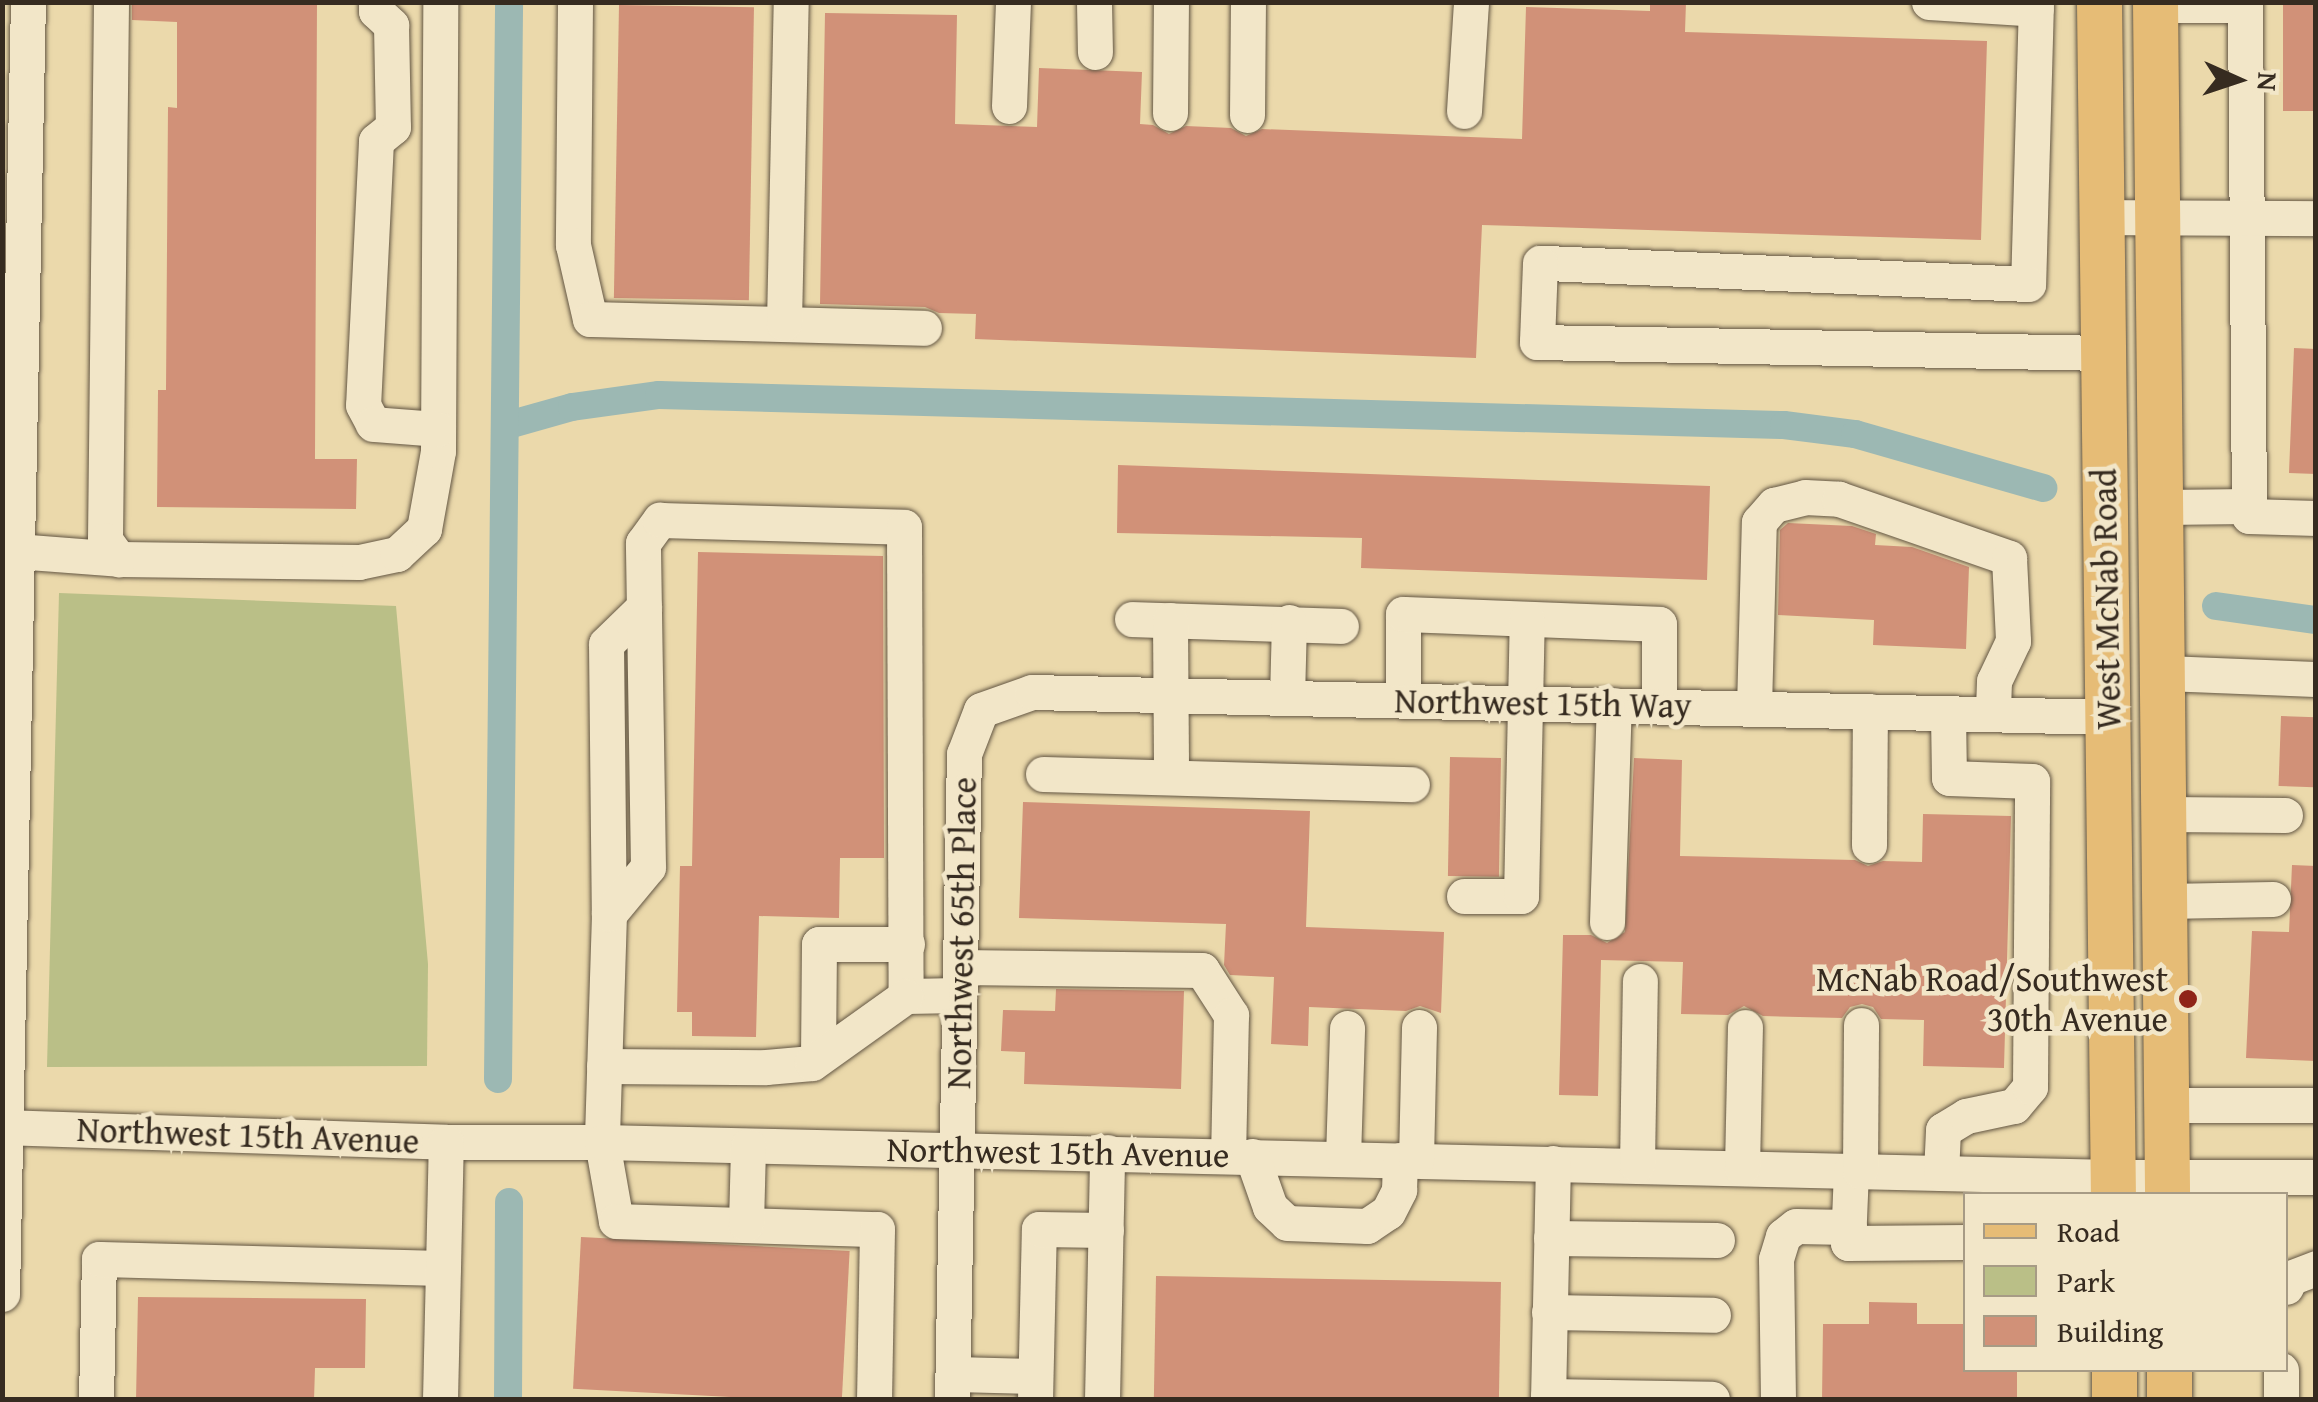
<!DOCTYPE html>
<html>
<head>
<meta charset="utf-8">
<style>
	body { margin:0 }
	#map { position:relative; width:2318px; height:1402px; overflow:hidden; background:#ebd9ab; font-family:"Gentium Book Plus",serif }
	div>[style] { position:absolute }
	.green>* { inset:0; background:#babf87 }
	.canal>* { height:28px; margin:-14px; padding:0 14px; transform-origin:14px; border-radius:14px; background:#9cb8b3 }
	.building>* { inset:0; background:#d19178; transform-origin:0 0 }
	.roads { filter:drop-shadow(0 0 2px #635643) drop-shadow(0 0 2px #635643) }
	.minor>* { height:35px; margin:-17.5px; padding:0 17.5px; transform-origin:17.5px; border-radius:17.5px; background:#f2e6c8 }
	.major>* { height:45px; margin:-22.5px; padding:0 22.5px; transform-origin:22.5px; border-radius:22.5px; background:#e6bc76 }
	.dots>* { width:28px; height:28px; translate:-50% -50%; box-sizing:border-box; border:5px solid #f2e6c8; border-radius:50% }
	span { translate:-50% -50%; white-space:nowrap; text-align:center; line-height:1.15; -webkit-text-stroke:9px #f2e6c8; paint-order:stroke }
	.street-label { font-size:35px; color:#362b20 }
	.poi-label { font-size:35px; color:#362b20 }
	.right { translate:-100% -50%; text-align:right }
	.frame { position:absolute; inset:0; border:5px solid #362b20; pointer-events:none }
	.legend { position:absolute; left:1963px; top:1192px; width:325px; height:180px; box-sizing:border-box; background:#f2e6c8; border:2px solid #a79b85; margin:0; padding:12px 18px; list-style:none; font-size:30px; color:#362b20 }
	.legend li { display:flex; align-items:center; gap:20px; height:50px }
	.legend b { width:50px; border:2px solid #a79b85 }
	.north { position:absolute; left:2188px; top:30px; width:100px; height:100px; -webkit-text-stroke:8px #f2e6c8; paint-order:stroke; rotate:93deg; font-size:28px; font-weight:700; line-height:40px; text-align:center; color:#362b20 }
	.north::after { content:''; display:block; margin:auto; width:35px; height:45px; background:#362b20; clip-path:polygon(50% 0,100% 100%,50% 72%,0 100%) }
</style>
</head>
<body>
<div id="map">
	<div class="green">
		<div style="clip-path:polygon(59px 593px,396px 606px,428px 964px,427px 1066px,47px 1067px)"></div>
	</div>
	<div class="canal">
		<div style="left:508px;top:425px;width:66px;rotate:-15.7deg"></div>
		<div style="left:572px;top:407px;width:88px;rotate:-7.9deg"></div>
		<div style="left:659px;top:395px;width:1125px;rotate:1.53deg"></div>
		<div style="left:1784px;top:425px;width:72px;rotate:7.2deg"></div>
		<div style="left:1855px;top:434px;width:196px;rotate:16deg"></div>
		<div style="left:2216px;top:606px;width:101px;rotate:8deg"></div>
		<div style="left:498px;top:1079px;width:1077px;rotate:-89.41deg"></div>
		<div style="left:508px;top:1400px;width:198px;rotate:-89.7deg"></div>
	</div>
	<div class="building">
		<div style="clip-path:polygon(132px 2px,317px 2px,315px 459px,357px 459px,356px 509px,157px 507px,158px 390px,166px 390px,168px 107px,177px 108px,177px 22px,132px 20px)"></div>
		<div style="clip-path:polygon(1650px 2px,1686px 2px,1685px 32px,1987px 41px,1981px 240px,1482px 225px,1476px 358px,975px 339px,976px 314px,939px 313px,925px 307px,820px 304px,825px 13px,957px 15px,955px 124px,1037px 127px,1039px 68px,1142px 72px,1140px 124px,1153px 125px,1169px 134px,1186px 126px,1231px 128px,1246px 136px,1262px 129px,1522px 139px,1526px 7px,1650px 11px)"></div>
		<div style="left:2283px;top:2px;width:33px;height:109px"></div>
		<div style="left:619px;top:5px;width:135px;height:293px;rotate:1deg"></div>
		<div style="clip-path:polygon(2294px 348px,2316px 349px,2316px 474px,2289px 473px)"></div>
		<div style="clip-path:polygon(1118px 465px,1710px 486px,1707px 580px,1361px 568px,1362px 538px,1117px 533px)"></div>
		<div style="clip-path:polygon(1788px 523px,1852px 526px,1876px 534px,1875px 545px,1912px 547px,1969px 567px,1966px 649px,1873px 645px,1874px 620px,1778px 615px,1780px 530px)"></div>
		<div style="clip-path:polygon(698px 552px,883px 556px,884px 858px,840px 858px,839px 918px,759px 916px,756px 1037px,692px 1036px,692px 1012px,677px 1012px,680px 866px,692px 866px)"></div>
		<div style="left:2281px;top:716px;width:35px;height:70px;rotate:2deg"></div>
		<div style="left:1450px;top:757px;width:51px;height:119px;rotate:1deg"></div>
		<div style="clip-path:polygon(1634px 758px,1682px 760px,1680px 856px,1855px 860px,1868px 866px,1883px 861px,1922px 862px,1923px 814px,2011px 816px,2004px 1068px,1923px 1066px,1924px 1020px,1881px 1019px,1873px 1007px,1862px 1004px,1850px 1007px,1842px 1018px,1763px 1016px,1744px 1006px,1728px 1015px,1681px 1014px,1683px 962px,1601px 960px,1598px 1096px,1559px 1095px,1563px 935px,1591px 935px,1607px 943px,1625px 932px)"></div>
		<div style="clip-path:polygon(1023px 802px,1310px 811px,1306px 927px,1444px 932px,1441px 1013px,1420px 1006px,1406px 1011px,1309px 1007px,1308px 1046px,1271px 1044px,1274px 977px,1230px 975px,1224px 965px,1226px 924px,1019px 918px)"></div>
		<div style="clip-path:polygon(2292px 865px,2316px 866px,2316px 1061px,2246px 1058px,2252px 931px,2289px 932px)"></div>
		<div style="clip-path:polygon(1056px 989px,1184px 991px,1181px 1089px,1024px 1084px,1025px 1052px,1001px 1051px,1003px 1010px,1055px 1011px)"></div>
		<div style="left:581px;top:1237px;width:269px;height:152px;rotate:3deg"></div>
		<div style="left:1156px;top:1276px;width:345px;height:124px;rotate:1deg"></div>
		<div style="clip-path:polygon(138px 1297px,366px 1299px,365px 1368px,315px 1368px,314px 1400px,136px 1400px)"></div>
		<div style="clip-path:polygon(1869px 1302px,1917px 1303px,1917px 1324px,1966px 1324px,1966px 1370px,2017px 1370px,2017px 1400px,1822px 1400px,1823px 1324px,1869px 1324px)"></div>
	</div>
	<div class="roads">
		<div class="minor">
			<div style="left:111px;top:2px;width:538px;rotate:90.64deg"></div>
			<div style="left:105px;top:540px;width:24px;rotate:54deg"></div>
			<div style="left:119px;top:559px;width:240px;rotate:0.7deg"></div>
			<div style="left:359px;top:562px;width:39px;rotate:-12deg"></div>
			<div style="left:397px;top:554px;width:37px;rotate:-43deg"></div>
			<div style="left:424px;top:529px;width:79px;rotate:-79.8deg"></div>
			<div style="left:438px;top:451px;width:449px;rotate:-89.7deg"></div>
			<div style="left:376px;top:2px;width:9px;rotate:90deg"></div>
			<div style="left:376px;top:11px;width:21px;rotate:43deg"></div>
			<div style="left:391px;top:25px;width:102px;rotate:88.9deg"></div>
			<div style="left:393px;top:127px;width:22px;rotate:141deg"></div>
			<div style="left:376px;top:141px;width:264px;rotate:92.8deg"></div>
			<div style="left:363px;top:405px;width:21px;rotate:62deg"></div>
			<div style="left:373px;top:424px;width:65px;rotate:4.4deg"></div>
			<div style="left:575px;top:2px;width:243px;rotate:90.5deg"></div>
			<div style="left:573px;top:245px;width:76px;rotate:77.1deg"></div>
			<div style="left:590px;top:319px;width:334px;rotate:1.5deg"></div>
			<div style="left:1094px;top:2px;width:50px;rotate:88.9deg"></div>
			<div style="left:1929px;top:2px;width:107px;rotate:3.7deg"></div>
			<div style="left:2036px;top:2px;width:282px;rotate:91.6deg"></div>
			<div style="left:2028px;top:284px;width:488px;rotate:-177.5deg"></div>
			<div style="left:1540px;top:263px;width:79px;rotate:92.2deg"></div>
			<div style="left:1537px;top:342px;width:566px;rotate:1.11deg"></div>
			<div style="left:2155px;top:5px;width:90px"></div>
			<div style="left:2245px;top:5px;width:511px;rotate:89.55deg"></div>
			<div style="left:2249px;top:516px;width:67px;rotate:1.7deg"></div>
			<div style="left:1009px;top:106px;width:104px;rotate:-87.8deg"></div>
			<div style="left:1464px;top:111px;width:109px;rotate:-86.3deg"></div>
			<div style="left:1170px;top:113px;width:111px;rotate:-89.5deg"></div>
			<div style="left:1247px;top:115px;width:113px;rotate:-89.5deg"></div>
			<div style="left:2101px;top:217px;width:215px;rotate:0.3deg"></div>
			<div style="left:784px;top:323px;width:321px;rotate:-88.8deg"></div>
			<div style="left:2162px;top:507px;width:87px;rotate:-0.7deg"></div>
			<div style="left:16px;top:551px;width:103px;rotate:4.4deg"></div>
			<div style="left:644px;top:607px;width:53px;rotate:135.8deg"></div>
			<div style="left:606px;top:644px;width:270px;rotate:89.4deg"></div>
			<div style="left:609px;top:914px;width:228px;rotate:91.8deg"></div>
			<div style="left:602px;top:1142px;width:80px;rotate:80deg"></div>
			<div style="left:616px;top:1221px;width:261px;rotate:1.8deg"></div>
			<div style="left:877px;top:1229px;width:171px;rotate:91deg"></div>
			<div style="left:1132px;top:619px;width:209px;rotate:1.9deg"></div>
			<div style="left:1170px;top:620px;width:157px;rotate:89.6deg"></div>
			<div style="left:2164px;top:673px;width:152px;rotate:2.3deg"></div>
			<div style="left:1287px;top:698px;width:76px;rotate:-88.5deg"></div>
			<div style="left:1403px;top:700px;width:86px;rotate:-90deg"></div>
			<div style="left:1403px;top:614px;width:256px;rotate:2.2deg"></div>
			<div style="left:1659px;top:624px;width:82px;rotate:90deg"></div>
			<div style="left:1754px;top:708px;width:186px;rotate:-88.5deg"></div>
			<div style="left:1759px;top:522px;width:23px;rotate:-49deg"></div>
			<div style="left:1774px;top:505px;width:32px;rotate:-14deg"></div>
			<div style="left:1805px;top:497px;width:34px;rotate:3deg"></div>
			<div style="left:1839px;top:499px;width:180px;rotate:19.1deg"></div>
			<div style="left:2009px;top:558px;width:83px;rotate:87.2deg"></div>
			<div style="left:2013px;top:641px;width:44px;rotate:115.4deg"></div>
			<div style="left:1994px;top:681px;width:33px;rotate:92deg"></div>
			<div style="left:1043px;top:774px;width:369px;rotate:1.6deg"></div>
			<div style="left:2165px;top:814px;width:120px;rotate:0.5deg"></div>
			<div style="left:1869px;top:845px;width:134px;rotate:-89.6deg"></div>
			<div style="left:1464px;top:896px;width:57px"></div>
			<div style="left:1521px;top:896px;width:277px;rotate:-88.8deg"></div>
			<div style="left:2165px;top:901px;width:108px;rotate:-1.1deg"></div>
			<div style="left:609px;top:914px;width:61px;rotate:-50.3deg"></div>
			<div style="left:648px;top:867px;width:324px;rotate:-90.9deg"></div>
			<div style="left:643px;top:543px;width:29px;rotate:-54deg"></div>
			<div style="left:660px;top:520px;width:244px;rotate:1.6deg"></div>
			<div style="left:904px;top:527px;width:469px;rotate:89.8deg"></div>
			<div style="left:906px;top:996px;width:53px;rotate:-1.1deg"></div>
			<div style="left:1607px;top:922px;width:217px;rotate:-88.2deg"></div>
			<div style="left:960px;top:967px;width:242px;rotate:0.7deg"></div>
			<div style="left:1202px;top:970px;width:54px;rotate:57.2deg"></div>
			<div style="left:1231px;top:1015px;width:140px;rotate:91.2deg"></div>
			<div style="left:818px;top:1058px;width:114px;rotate:-89.5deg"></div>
			<div style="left:819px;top:944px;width:88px"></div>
			<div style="left:604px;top:1066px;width:162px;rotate:0.4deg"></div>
			<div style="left:766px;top:1067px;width:46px;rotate:-5deg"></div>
			<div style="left:812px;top:1063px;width:115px;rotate:-35.5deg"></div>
			<div style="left:2166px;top:1105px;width:150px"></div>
			<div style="left:2px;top:1127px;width:444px;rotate:1.9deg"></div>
			<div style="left:446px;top:1142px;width:156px"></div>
			<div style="left:602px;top:1142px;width:1511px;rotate:1.33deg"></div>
			<div style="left:2113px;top:1177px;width:203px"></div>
			<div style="left:1252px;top:1156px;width:54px;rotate:70.6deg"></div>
			<div style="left:1270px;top:1207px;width:23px;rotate:43deg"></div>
			<div style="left:1287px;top:1223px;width:80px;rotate:2.1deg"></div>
			<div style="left:1367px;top:1226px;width:25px;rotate:-34deg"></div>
			<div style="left:1388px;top:1212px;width:25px;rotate:-63deg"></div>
			<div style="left:1399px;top:1190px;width:30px;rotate:-88deg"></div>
			<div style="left:1343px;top:1158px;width:130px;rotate:-88.2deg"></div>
			<div style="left:1416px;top:1160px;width:133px;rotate:-88.7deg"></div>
			<div style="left:1637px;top:1165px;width:184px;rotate:-89.1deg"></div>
			<div style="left:1742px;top:1168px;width:141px;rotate:-88.8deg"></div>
			<div style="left:1851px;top:1171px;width:72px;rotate:92.4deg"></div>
			<div style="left:1848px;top:1243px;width:118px;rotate:-0.5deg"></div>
			<div style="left:1860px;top:1171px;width:146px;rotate:-89.6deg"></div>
			<div style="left:1941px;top:1173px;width:43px;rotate:-87.3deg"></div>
			<div style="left:1943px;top:1130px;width:27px;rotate:-31deg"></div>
			<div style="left:1966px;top:1116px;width:49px;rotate:-11.8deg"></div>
			<div style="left:2014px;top:1106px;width:25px;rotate:-50deg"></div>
			<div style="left:2030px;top:1087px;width:306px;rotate:-89.6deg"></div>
			<div style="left:2032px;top:781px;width:83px;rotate:-177.9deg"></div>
			<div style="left:1949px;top:778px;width:65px;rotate:-90.9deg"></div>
			<div style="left:746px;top:1224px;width:78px;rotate:-88.5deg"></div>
			<div style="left:1551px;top:1238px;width:166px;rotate:0.7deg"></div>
			<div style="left:2286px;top:1287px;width:10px;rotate:-66deg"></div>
			<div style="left:2290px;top:1278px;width:28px;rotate:-21deg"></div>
			<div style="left:2px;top:1294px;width:1292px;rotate:-88.85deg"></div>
			<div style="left:1549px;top:1312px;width:164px;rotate:1deg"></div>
			<div style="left:953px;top:1374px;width:82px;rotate:1.4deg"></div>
			<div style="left:1548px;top:1396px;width:164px;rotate:1deg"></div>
			<div style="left:96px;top:1400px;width:141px;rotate:-88.8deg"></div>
			<div style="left:99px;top:1259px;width:344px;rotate:1.5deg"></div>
			<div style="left:440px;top:1400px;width:258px;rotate:-88.7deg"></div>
			<div style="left:952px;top:1400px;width:646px;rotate:-88.94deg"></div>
			<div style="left:964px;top:754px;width:47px;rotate:-68.9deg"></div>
			<div style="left:981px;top:710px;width:54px;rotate:-19.4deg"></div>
			<div style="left:1032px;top:692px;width:1075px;rotate:1.33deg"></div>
			<div style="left:1035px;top:1400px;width:171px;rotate:-88.7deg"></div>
			<div style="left:1039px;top:1229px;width:67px;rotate:0.9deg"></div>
			<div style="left:1102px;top:1400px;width:248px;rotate:-88.8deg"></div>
			<div style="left:1548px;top:1400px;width:237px;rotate:-88.8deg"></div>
			<div style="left:1778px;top:1400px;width:141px;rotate:-90.8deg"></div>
			<div style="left:1776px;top:1259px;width:24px;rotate:-73deg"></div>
			<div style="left:1783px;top:1236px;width:16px;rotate:-38deg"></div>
			<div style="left:1796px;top:1226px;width:53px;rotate:1.1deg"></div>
			<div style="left:2281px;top:1400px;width:30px;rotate:-90deg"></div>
		</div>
		<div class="major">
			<div style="left:2099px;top:2px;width:1192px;rotate:89.33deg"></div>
			<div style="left:2155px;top:2px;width:1192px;rotate:89.42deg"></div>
			<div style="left:2114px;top:1370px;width:30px;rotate:90deg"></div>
			<div style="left:2169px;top:1370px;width:30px;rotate:90deg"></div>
		</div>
	</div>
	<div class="dots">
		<div style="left:2188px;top:999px;background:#8f2418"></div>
	</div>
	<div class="street-label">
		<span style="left:2106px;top:599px;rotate:-91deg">West McNab Road</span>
		<span style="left:1543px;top:703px;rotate:1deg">Northwest 15th Way</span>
		<span style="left:961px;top:933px;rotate:-89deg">Northwest 65th Place</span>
		<span style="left:248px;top:1135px;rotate:2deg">Northwest 15th Avenue</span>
		<span style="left:1058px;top:1152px;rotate:1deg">Northwest 15th Avenue</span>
	</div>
	<div class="poi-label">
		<span class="right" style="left:2168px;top:999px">McNab Road/Southwest<br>30th Avenue</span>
	</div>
	<div class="frame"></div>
	<ul class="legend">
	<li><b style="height:12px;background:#e6bc76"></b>Road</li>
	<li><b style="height:28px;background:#babf87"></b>Park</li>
	<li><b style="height:28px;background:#d19178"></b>Building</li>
	</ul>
	<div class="north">N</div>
</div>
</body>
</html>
